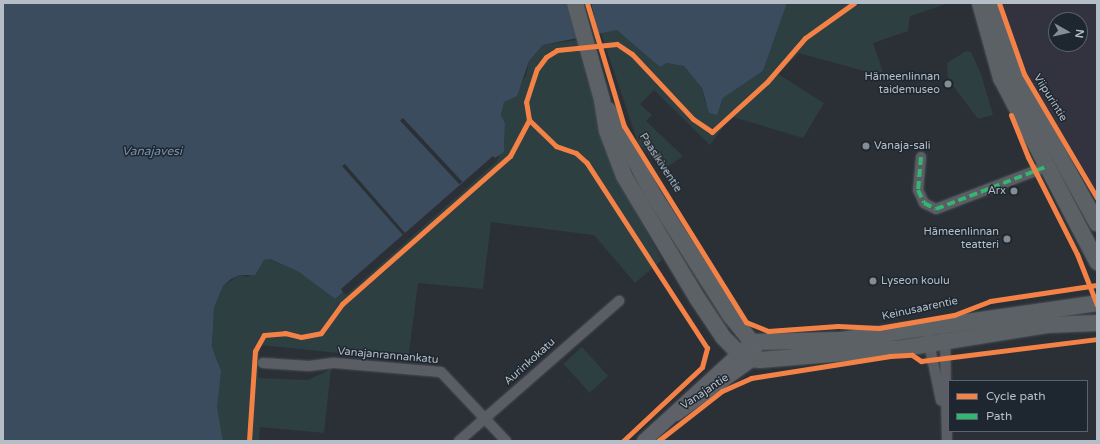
<!DOCTYPE html>
<html>
<head>
<meta charset="utf-8">
<style>
	body { margin:0 }
	#map { position:relative; width:1100px; height:444px; overflow:hidden; background:#2a3036; font-family:"Varela Round",sans-serif }
	div>[style] { position:absolute }
	.medical>* { inset:0; background:#33333f }
	.green>* { inset:0; background:#2d3f40; transform-origin:0 0 }
	.water>* { inset:0; background:#3b4c5e }
	.pier>* { inset:0; background:#2a3036; transform-origin:0 0 }
	.roads { filter:drop-shadow(0 0 1px #484c51) drop-shadow(0 0 1px #484c51) }
	.street>* { height:10px; margin:-5px; padding:0 5px; transform-origin:5px; border-radius:5px; background:#5a5e64 }
	.secondary>* { height:14px; margin:-7px; padding:0 7px; transform-origin:7px; border-radius:7px; background:#5e6268 }
	.primary>* { height:16px; margin:-8px; padding:0 8px; transform-origin:8px; border-radius:8px; background:#5c6166 }
	.quiet>* { height:4px; margin-top:-2px; transform-origin:0; background:repeating-linear-gradient(90deg,#33b770 0 8px,transparent 0 12px) }
	.cycleway>* { height:5px; margin:-2.5px; padding:0 2.5px; transform-origin:2.5px; border-radius:2.5px; background:#f48246 }
	.dots>* { width:11px; height:11px; translate:-50% -50%; box-sizing:border-box; border:2px solid #1e2730; border-radius:50% }
	span { translate:-50% -50%; white-space:nowrap; text-align:center; line-height:1.15; -webkit-text-stroke:3px #1e2730; paint-order:stroke }
	.poi-label { font-size:11px; color:#b5bdc6 }
	.right { translate:-100% -50%; text-align:right }
	.left { translate:0 -50%; text-align:left }
	.street-label { font-size:11px; color:#b5bdc6 }
	.water-label { font-size:12px; color:#798fa7; font-style:italic }
	.frame { position:absolute; inset:0; border:4px solid #b5bdc6; pointer-events:none }
	.legend { position:absolute; left:948px; top:380px; width:140px; height:52px; box-sizing:border-box; background:#1e2730; border:1px solid #5a636c; margin:0; padding:5px 7px; list-style:none; font-size:12px; color:#b5bdc6 }
	.legend li { display:flex; align-items:center; gap:8px; height:20px }
	.legend b { width:20px; border:1px solid #5a636c }
	.north { position:absolute; left:1048px; top:12px; width:40px; height:40px; box-sizing:border-box; background:#1e2730; border:1px solid #5a636c; border-radius:50%; rotate:98deg; font-size:11px; font-weight:700; line-height:16px; text-align:center; color:#b5bdc6 }
	.north::after { content:''; display:block; margin:auto; width:14px; height:18px; background:#848c94; clip-path:polygon(50% 0,100% 100%,50% 72%,0 100%) }
</style>
</head>
<body>
<div id="map">
	<div class="medical">
		<div style="clip-path:polygon(evenodd,1001px 3px,1097px 3px,1097px 195px,1025px 74px,1001px 3px,1056px 20px,1080px 20px,1080px 44px,1056px 44px,1056px 20px)"></div>
	</div>
	<div class="green">
		<div style="clip-path:polygon(787px 3px,949px 3px,910px 16px,908px 31px,873px 43px,883px 72px,868px 72px,799px 53px,724px 126px,710px 145px,654px 90px,640px 104px,652px 115px,646px 121px,683px 156px,663px 170px,638px 143px,601px 33px,617px 30px,666px 63px,684px 66px,702px 88px,705px 102px,721px 106px,723px 98px,763px 71px)"></div>
		<div style="clip-path:polygon(576px 40px,613px 169px,662px 260px,635px 283px,594px 235px,491px 222px,483px 289px,418px 283px,408px 360px,260px 345px,258px 378px,308px 380px,331px 369px,324px 433px,260px 427px,259px 441px,223px 441px,217px 407px,218px 362px,212px 347px,214px 308px,223px 286px,240px 275px,248px 277px,264px 260px,269px 259px,299px 272px,335px 299px,343px 292px,346px 295px,497px 161px,505px 143px,505px 123px,501px 115px,504px 102px,526px 76px,529px 61px,543px 45px)"></div>
		<div style="clip-path:polygon(966px 51px,971px 52px,981px 74px,993px 115px,978px 119px,948px 79px,947px 63px)"></div>
		<div style="clip-path:polygon(778px 74px,824px 103px,803px 138px,733px 117px)"></div>
		<div style="clip-path:polygon(660px 214px,731px 326px,725px 331px,655px 217px)"></div>
		<div style="left:582px;top:347px;width:39px;height:25px;rotate:48deg"></div>
	</div>
	<div class="water">
		<div style="clip-path:polygon(3px 3px,787px 3px,763px 71px,723px 98px,717px 115px,709px 113px,702px 88px,684px 66px,666px 63px,660px 67px,617px 30px,543px 45px,529px 61px,517px 96px,504px 102px,501px 115px,505px 123px,504px 152px,495px 158px,493px 156px,341px 289px,343px 292px,335px 299px,299px 272px,270px 259px,264px 260px,255px 275px,240px 275px,231px 279px,223px 286px,214px 308px,212px 347px,221px 371px,217px 407px,223px 441px,3px 441px)"></div>
	</div>
	<div class="pier">
		<div style="clip-path:polygon(568px 3px,591px 3px,599px 36px,578px 41px)"></div>
		<div style="left:403px;top:118px;width:87px;height:4px;rotate:47deg"></div>
		<div style="clip-path:polygon(345px 164px,405px 233px,403px 235px,342px 166px)"></div>
	</div>
	<div class="roads">
		<div class="street">
			<div style="left:921px;top:157px;width:33px;rotate:95deg"></div>
			<div style="left:918px;top:190px;width:14px;rotate:65deg"></div>
			<div style="left:924px;top:203px;width:13px;rotate:27deg"></div>
			<div style="left:936px;top:209px;width:120px;rotate:-21deg"></div>
			<div style="left:945px;top:337px;width:104px;rotate:88.9deg"></div>
			<div style="left:928px;top:338px;width:64px;rotate:78.3deg"></div>
			<div style="left:263px;top:363px;width:46px;rotate:3.7deg"></div>
			<div style="left:309px;top:366px;width:26px;rotate:-7deg"></div>
			<div style="left:335px;top:363px;width:106px;rotate:4.9deg"></div>
			<div style="left:441px;top:372px;width:95px;rotate:46.7deg"></div>
			<div style="left:459px;top:441px;width:213px;rotate:-41.2deg"></div>
		</div>
		<div class="secondary">
			<div style="left:644px;top:441px;width:147px;rotate:-42.5deg"></div>
			<div style="left:752px;top:342px;width:7px;rotate:63deg"></div>
			<div style="left:755px;top:348px;width:14px;rotate:111deg"></div>
			<div style="left:750px;top:361px;width:91px;rotate:144.4deg"></div>
		</div>
		<div class="primary">
			<div style="left:575px;top:3px;width:101px;rotate:74.4deg"></div>
			<div style="left:602px;top:100px;width:31px;rotate:81deg"></div>
			<div style="left:607px;top:131px;width:48px;rotate:69.3deg"></div>
			<div style="left:624px;top:176px;width:142px;rotate:59.1deg"></div>
			<div style="left:697px;top:298px;width:47px;rotate:56.3deg"></div>
			<div style="left:723px;top:337px;width:29px;rotate:46deg"></div>
			<div style="left:743px;top:358px;width:17px;rotate:7deg"></div>
			<div style="left:760px;top:360px;width:144px;rotate:-4.8deg"></div>
			<div style="left:904px;top:348px;width:145px;rotate:-9.1deg"></div>
			<div style="left:1047px;top:325px;width:50px;rotate:-2.3deg"></div>
			<div style="left:980px;top:3px;width:78px;rotate:74.4deg"></div>
			<div style="left:1001px;top:78px;width:208px;rotate:62.4deg"></div>
			<div style="left:990px;top:3px;width:72px;rotate:71.3deg"></div>
			<div style="left:1013px;top:71px;width:174px;rotate:61.1deg"></div>
			<div style="left:608px;top:110px;width:95px;rotate:61.8deg"></div>
			<div style="left:653px;top:194px;width:143px;rotate:57.5deg"></div>
			<div style="left:730px;top:315px;width:35px;rotate:51deg"></div>
			<div style="left:752px;top:342px;width:89px;rotate:-1.3deg"></div>
			<div style="left:841px;top:340px;width:259px;rotate:-8.2deg"></div>
		</div>
	</div>
	<div class="quiet">
		<div style="left:921px;top:157px;width:33px;rotate:95deg"></div>
		<div style="left:918px;top:190px;width:14px;rotate:65deg"></div>
		<div style="left:924px;top:203px;width:13px;rotate:27deg"></div>
		<div style="left:936px;top:209px;width:120px;rotate:-21deg"></div>
	</div>
	<div class="cycleway">
		<div style="left:587px;top:3px;width:128px;rotate:73.3deg"></div>
		<div style="left:624px;top:126px;width:231px;rotate:58.1deg"></div>
		<div style="left:746px;top:322px;width:24px;rotate:22deg"></div>
		<div style="left:768px;top:331px;width:70px;rotate:-4.1deg"></div>
		<div style="left:838px;top:326px;width:41px;rotate:2.8deg"></div>
		<div style="left:879px;top:328px;width:76px;rotate:-9.8deg"></div>
		<div style="left:954px;top:315px;width:39px;rotate:-21deg"></div>
		<div style="left:990px;top:301px;width:108px;rotate:-8.5deg"></div>
		<div style="left:999px;top:3px;width:75px;rotate:70.6deg"></div>
		<div style="left:1024px;top:74px;width:144px;rotate:59.5deg"></div>
		<div style="left:1011px;top:115px;width:45px;rotate:68deg"></div>
		<div style="left:1028px;top:157px;width:109px;rotate:63.2deg"></div>
		<div style="left:1077px;top:254px;width:55px;rotate:68.6deg"></div>
		<div style="left:249px;top:441px;width:90px;rotate:-86.2deg"></div>
		<div style="left:255px;top:351px;width:18px;rotate:-61deg"></div>
		<div style="left:264px;top:335px;width:21px;rotate:-5deg"></div>
		<div style="left:285px;top:333px;width:16px;rotate:14deg"></div>
		<div style="left:301px;top:337px;width:20px;rotate:-11deg"></div>
		<div style="left:321px;top:333px;width:36px;rotate:-54deg"></div>
		<div style="left:342px;top:304px;width:224px;rotate:-41.4deg"></div>
		<div style="left:510px;top:156px;width:41px;rotate:-62.2deg"></div>
		<div style="left:623px;top:441px;width:108px;rotate:-43.1deg"></div>
		<div style="left:702px;top:367px;width:20px;rotate:-75deg"></div>
		<div style="left:707px;top:348px;width:221px;rotate:-123deg"></div>
		<div style="left:587px;top:163px;width:15px;rotate:-138deg"></div>
		<div style="left:576px;top:153px;width:21px;rotate:-161deg"></div>
		<div style="left:556px;top:146px;width:37px;rotate:-136deg"></div>
		<div style="left:529px;top:120px;width:18px;rotate:-99deg"></div>
		<div style="left:526px;top:102px;width:35px;rotate:-72deg"></div>
		<div style="left:537px;top:69px;width:15px;rotate:-53deg"></div>
		<div style="left:546px;top:57px;width:13px;rotate:-32deg"></div>
		<div style="left:557px;top:50px;width:60px;rotate:-5.7deg"></div>
		<div style="left:617px;top:44px;width:18px;rotate:34deg"></div>
		<div style="left:632px;top:54px;width:89px;rotate:46.8deg"></div>
		<div style="left:693px;top:119px;width:23px;rotate:34deg"></div>
		<div style="left:712px;top:132px;width:74px;rotate:-42.3deg"></div>
		<div style="left:767px;top:82px;width:58px;rotate:-49.2deg"></div>
		<div style="left:805px;top:38px;width:60px;rotate:-35.5deg"></div>
		<div style="left:658px;top:441px;width:81px;rotate:-38deg"></div>
		<div style="left:722px;top:391px;width:32px;rotate:-24deg"></div>
		<div style="left:751px;top:378px;width:141px;rotate:-9deg"></div>
		<div style="left:890px;top:356px;width:22px;rotate:-3deg"></div>
		<div style="left:912px;top:355px;width:11px;rotate:34deg"></div>
		<div style="left:921px;top:361px;width:177px;rotate:-7.1deg"></div>
	</div>
	<div class="dots">
		<div style="left:948px;top:84px;background:#848c94"></div>
		<div style="left:866px;top:146px;background:#848c94"></div>
		<div style="left:1014px;top:191px;background:#848c94"></div>
		<div style="left:1007px;top:239px;background:#848c94"></div>
		<div style="left:873px;top:281px;background:#848c94"></div>
	</div>
	<div class="poi-label">
		<span class="right" style="left:940px;top:84px">Hämeenlinnan<br>taidemuseo</span>
		<span class="left" style="left:874px;top:146px">Vanaja-sali</span>
		<span class="right" style="left:1006px;top:191px">Arx</span>
		<span class="right" style="left:999px;top:239px">Hämeenlinnan<br>teatteri</span>
		<span class="left" style="left:881px;top:281px">Lyseon koulu</span>
	</div>
	<div class="street-label">
		<span style="left:1050px;top:98px;rotate:58deg">Viipurintie</span>
		<span style="left:660px;top:163px;rotate:57deg">Paasikiventie</span>
		<span style="left:920px;top:309px;rotate:-12deg">Keinusaarentie</span>
		<span style="left:388px;top:356px;rotate:5deg">Vanajanrannankatu</span>
		<span style="left:530px;top:362px;rotate:-42deg">Aurinkokatu</span>
		<span style="left:705px;top:392px;rotate:-34deg">Vanajantie</span>
	</div>
	<div class="water-label">
		<span style="left:152px;top:152px">Vanajavesi</span>
	</div>
	<div class="frame"></div>
	<ul class="legend">
	<li><b style="height:5px;background:#f48246"></b>Cycle path</li>
	<li><b style="height:5px;background:#33b770"></b>Path</li>
	</ul>
	<div class="north">N</div>
</div>
</body>
</html>
